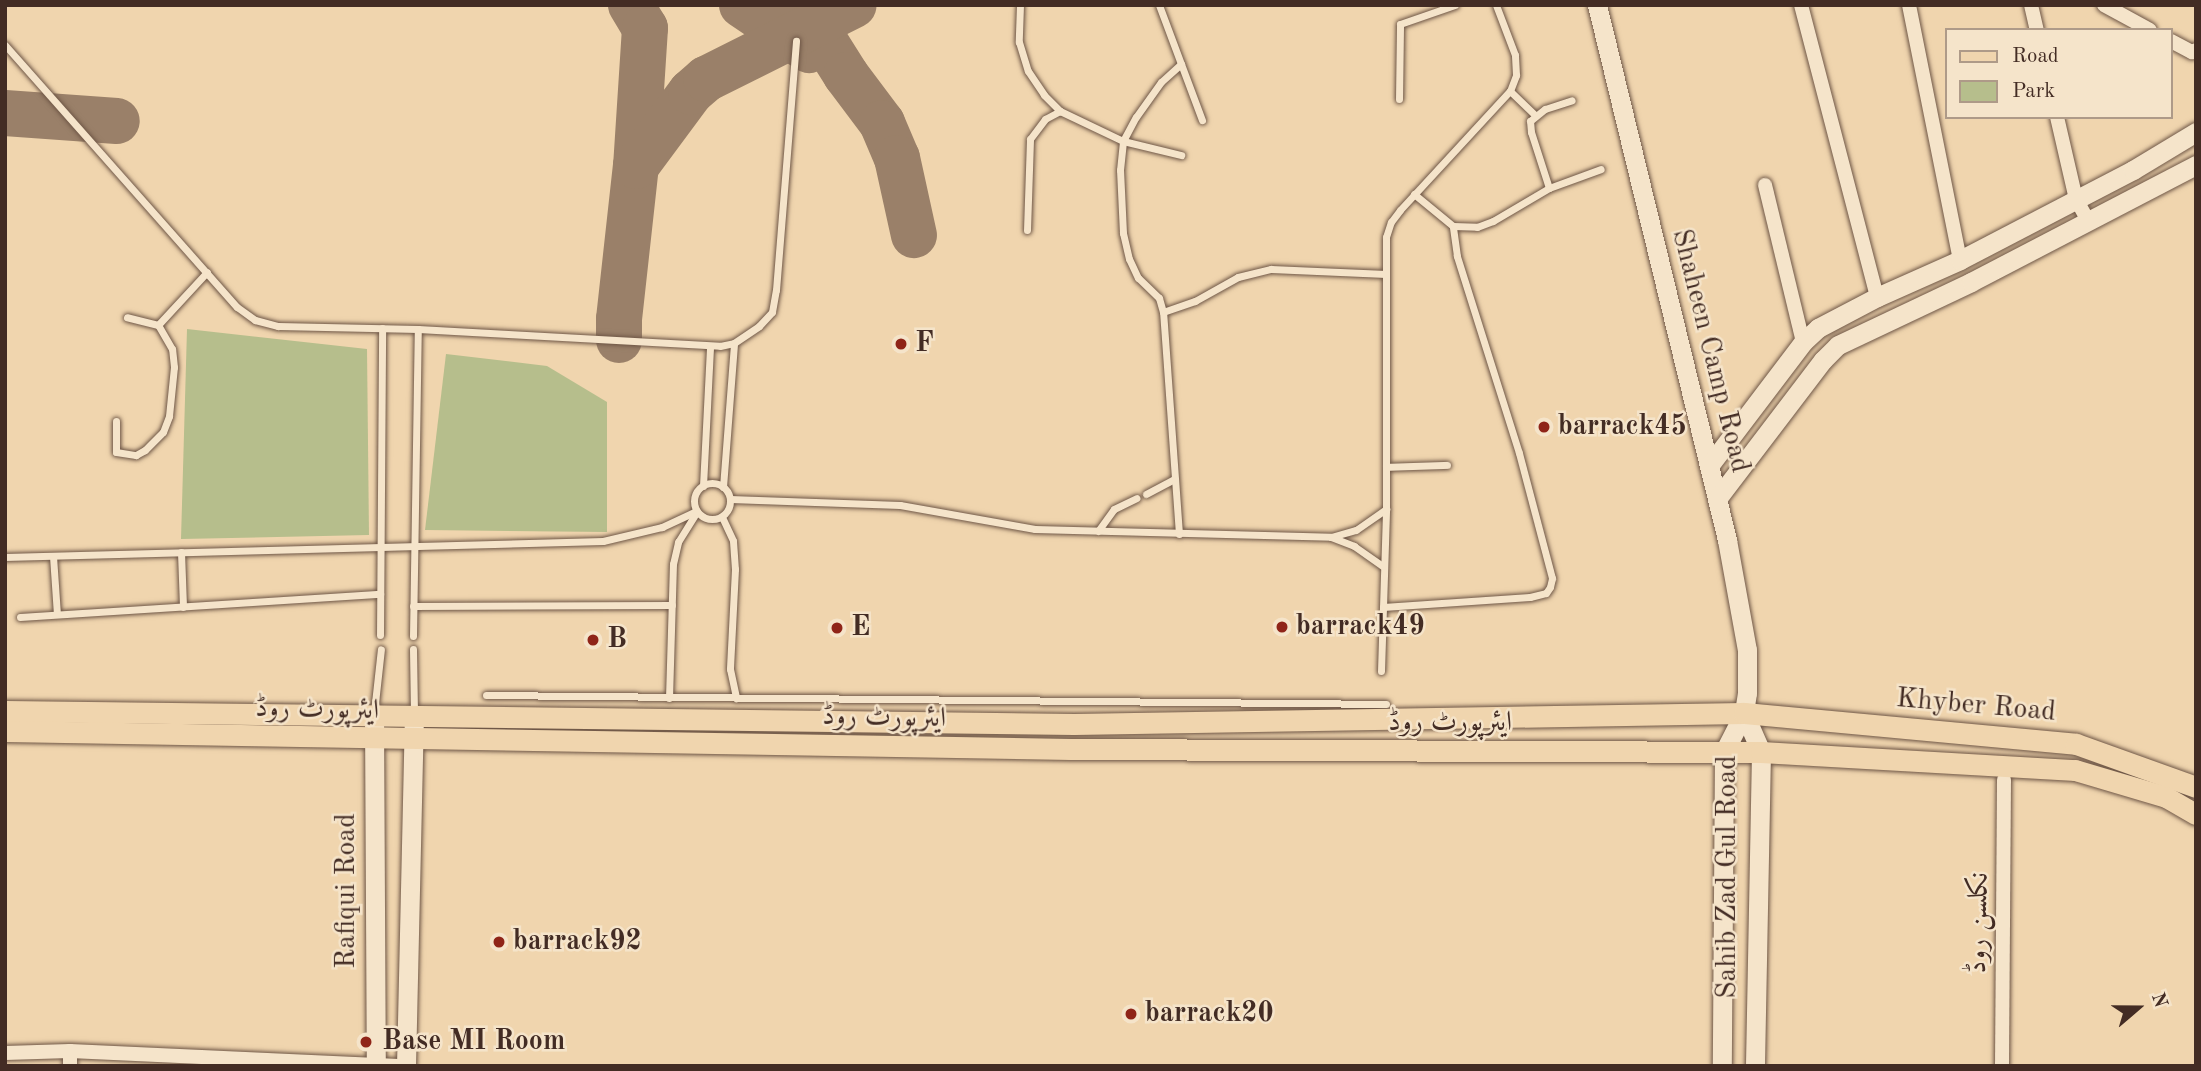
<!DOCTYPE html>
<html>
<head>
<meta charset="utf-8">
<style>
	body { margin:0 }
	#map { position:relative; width:2201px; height:1071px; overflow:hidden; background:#f0d5ae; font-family:"Old Standard TT",Amiri,serif }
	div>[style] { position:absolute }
	.green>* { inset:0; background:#b6be8c }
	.taxiway>* { height:46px; margin:-23px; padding:0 23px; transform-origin:23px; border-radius:23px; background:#9a8069 }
	.roads { filter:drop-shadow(0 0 2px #6e5646) drop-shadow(0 0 2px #6e5646) }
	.lane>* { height:7px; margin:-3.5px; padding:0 3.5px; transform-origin:3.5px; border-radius:3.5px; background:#f5e4ca }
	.lane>.ring { margin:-3.5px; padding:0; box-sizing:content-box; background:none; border:7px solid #f5e4ca; border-radius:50% }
	.street>* { height:14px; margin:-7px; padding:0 7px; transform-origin:7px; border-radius:7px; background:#f5e4ca }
	.secondary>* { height:19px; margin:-9.5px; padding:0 9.5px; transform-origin:9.5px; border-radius:9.5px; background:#f5e4ca }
	.primary>* { height:21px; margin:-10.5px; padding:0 10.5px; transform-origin:10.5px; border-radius:10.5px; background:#f0d5ae }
	.dots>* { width:19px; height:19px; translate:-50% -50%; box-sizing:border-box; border:4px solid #f5e4ca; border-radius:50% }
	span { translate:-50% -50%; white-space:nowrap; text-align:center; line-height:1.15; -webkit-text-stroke:5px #f5e4ca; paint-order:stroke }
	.poi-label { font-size:28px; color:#432c24; font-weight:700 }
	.left { translate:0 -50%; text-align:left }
	.street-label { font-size:28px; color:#432c24 }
	.frame { position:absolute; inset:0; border:7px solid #432c24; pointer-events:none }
	.legend { position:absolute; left:1945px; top:28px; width:228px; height:91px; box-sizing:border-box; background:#f5e4ca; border:2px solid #ae9a88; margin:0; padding:9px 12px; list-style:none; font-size:21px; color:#432c24 }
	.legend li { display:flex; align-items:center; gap:14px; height:35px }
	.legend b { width:35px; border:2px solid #ae9a88 }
	.north { position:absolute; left:2103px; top:973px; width:70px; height:70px; -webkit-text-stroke:5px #f5e4ca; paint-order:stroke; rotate:70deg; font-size:19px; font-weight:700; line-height:28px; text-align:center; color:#432c24 }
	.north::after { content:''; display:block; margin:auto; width:24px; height:32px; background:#432c24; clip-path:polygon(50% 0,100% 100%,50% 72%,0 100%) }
</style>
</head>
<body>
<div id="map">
	<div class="green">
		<div style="clip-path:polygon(187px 329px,367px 349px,369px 535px,181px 539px)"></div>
		<div style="clip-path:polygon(446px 354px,547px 366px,607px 402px,607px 532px,425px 530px)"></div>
	</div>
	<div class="taxiway">
		<div style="left:631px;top:5px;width:27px;rotate:59deg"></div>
		<div style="left:645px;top:28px;width:138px;rotate:93.7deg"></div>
		<div style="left:742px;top:5px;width:81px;rotate:33.9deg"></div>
		<div style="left:802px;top:5px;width:83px;rotate:57.8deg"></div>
		<div style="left:846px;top:75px;width:60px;rotate:53.1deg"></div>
		<div style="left:882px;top:123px;width:38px;rotate:67deg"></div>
		<div style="left:897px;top:158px;width:79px;rotate:77.6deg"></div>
		<div style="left:5px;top:113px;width:112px;rotate:4.1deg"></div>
		<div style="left:619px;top:340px;width:21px;rotate:-90deg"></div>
		<div style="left:619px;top:319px;width:154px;rotate:-83.7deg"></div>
		<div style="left:636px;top:166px;width:92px;rotate:-53.4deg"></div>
		<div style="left:691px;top:92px;width:20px;rotate:-41deg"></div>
		<div style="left:706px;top:79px;width:165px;rotate:-26.6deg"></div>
	</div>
	<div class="roads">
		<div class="lane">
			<div style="left:1020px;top:5px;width:37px;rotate:92deg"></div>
			<div style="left:1019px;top:42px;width:30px;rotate:73deg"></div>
			<div style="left:1028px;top:71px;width:29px;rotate:56deg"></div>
			<div style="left:1044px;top:95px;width:23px;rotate:45deg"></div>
			<div style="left:1060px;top:111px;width:70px;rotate:25.5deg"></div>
			<div style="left:1123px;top:141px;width:60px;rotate:13.6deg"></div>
			<div style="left:1159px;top:5px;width:123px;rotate:69.5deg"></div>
			<div style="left:5px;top:45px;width:350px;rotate:48.5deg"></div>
			<div style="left:237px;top:307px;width:22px;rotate:36deg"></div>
			<div style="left:255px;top:320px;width:24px;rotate:15deg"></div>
			<div style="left:278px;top:326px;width:140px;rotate:1.2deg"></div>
			<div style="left:418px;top:329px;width:302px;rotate:3.2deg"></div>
			<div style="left:720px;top:346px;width:14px;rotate:-12deg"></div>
			<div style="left:734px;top:343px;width:30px;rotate:-34deg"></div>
			<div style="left:759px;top:326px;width:19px;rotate:-47deg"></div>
			<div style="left:772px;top:312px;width:22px;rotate:-80deg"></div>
			<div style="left:776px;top:290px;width:250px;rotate:-85.4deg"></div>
			<div style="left:1510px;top:91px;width:35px;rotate:44deg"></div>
			<div style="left:1399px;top:99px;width:75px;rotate:-89.2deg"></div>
			<div style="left:1400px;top:24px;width:58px;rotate:-19.1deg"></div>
			<div style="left:1549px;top:188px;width:59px;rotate:-107.8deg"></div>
			<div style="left:1531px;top:132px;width:11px;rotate:-95deg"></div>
			<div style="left:1530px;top:121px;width:19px;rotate:-39deg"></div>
			<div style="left:1545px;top:109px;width:28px;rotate:-18deg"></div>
			<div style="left:1414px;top:194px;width:50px;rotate:39.4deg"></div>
			<div style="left:1453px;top:226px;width:24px;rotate:2deg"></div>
			<div style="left:1477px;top:227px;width:17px;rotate:-21deg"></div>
			<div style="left:1493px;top:221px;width:65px;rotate:-30.5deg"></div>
			<div style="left:1549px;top:188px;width:55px;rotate:-20.1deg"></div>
			<div style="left:1027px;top:230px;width:91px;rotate:-88.1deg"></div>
			<div style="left:1030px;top:139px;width:25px;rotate:-53deg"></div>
			<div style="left:1045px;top:119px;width:17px;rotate:-28deg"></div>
			<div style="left:1163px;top:312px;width:34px;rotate:-19deg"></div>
			<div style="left:1195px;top:301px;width:49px;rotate:-29.2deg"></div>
			<div style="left:1238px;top:277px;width:34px;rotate:-14deg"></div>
			<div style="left:1271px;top:269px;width:115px;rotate:2.5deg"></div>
			<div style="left:158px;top:325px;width:72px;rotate:-47.2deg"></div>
			<div style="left:116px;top:421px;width:31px;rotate:90deg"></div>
			<div style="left:116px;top:452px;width:20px;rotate:9deg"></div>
			<div style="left:136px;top:455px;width:10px;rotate:-29deg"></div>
			<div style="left:145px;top:450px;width:25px;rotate:-45deg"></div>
			<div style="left:163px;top:432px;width:17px;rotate:-69deg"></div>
			<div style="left:169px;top:416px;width:49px;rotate:-84.2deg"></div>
			<div style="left:174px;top:367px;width:18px;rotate:-96deg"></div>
			<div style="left:172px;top:349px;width:28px;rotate:-120deg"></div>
			<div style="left:158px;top:325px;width:32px;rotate:-166deg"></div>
			<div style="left:1386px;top:467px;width:61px;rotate:-1.9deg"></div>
			<div class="ring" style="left:694px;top:483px;width:29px;height:29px"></div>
			<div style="left:703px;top:486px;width:140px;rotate:-87.1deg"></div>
			<div style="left:723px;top:487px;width:144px;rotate:-85.6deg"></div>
			<div style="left:1146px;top:494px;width:32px;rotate:-28deg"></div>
			<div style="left:730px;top:499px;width:170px;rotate:2deg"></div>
			<div style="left:900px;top:505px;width:137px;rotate:10.1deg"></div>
			<div style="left:1035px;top:529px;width:296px;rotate:1.5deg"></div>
			<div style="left:1331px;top:537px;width:26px;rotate:-16deg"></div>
			<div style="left:1356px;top:530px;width:37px;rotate:-35deg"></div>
			<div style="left:722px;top:517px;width:26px;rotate:65deg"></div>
			<div style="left:733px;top:541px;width:28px;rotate:86deg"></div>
			<div style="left:735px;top:569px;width:100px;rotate:92.9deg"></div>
			<div style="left:730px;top:669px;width:30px;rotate:78deg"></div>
			<div style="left:1098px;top:531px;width:27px;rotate:-54deg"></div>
			<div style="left:1114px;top:509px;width:25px;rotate:-26deg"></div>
			<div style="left:1179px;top:534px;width:223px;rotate:-94.1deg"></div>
			<div style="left:1163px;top:312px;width:15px;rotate:-106deg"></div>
			<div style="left:1159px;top:298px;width:29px;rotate:-136deg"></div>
			<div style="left:1138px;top:278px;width:21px;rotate:-115deg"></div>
			<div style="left:1129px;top:259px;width:27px;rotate:-103deg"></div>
			<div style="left:1123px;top:233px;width:63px;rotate:-92.7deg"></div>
			<div style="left:1120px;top:170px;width:29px;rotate:-84deg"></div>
			<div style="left:1123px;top:141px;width:27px;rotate:-62deg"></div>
			<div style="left:1136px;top:117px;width:43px;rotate:-54.5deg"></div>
			<div style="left:1161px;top:82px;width:27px;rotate:-42deg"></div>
			<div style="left:1331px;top:537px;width:25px;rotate:21deg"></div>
			<div style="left:1354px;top:546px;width:35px;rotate:35deg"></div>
			<div style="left:181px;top:552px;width:55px;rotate:87.9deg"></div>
			<div style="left:53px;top:556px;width:58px;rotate:86.1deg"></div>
			<div style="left:5px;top:557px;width:598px;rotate:-1.53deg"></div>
			<div style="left:603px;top:541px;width:61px;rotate:-13.3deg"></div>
			<div style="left:662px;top:527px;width:38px;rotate:-25deg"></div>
			<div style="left:413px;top:606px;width:259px;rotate:-0.2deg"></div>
			<div style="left:1383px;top:607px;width:147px;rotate:-3.9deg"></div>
			<div style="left:1530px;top:597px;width:16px;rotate:-14deg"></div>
			<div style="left:1546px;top:593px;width:7px;rotate:-56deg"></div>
			<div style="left:1550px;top:587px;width:9px;rotate:-77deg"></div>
			<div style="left:1552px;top:578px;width:129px;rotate:-104.8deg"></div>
			<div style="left:1519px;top:453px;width:207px;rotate:-107.5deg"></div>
			<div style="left:1457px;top:256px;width:30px;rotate:-98deg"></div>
			<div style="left:20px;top:617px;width:361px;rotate:-3.7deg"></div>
			<div style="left:380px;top:635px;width:307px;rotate:-89.6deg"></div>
			<div style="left:413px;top:636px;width:307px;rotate:-89.1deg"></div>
			<div style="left:413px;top:649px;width:64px;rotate:89.1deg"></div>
			<div style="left:1381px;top:671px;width:162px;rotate:-88.2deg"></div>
			<div style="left:1386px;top:509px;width:272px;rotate:-90deg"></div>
			<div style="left:1386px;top:237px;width:16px;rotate:-72deg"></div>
			<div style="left:1391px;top:222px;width:15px;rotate:-53deg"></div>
			<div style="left:1400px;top:210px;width:162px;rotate:-47.3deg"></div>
			<div style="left:1510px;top:91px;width:17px;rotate:-69deg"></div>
			<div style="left:1516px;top:75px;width:20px;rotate:-93deg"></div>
			<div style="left:1515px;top:55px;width:53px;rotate:-110.8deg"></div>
			<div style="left:486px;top:695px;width:900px;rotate:0.57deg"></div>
			<div style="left:669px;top:698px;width:134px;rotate:-88.3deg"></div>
			<div style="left:673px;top:564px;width:23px;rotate:-77deg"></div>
			<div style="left:678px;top:542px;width:36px;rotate:-58deg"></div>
			<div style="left:374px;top:712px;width:63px;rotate:-83.7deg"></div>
		</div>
		<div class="street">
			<div style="left:1801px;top:5px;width:302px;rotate:75.4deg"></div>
			<div style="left:1909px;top:5px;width:260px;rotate:78.7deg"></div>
			<div style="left:2031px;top:5px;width:26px;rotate:77deg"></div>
			<div style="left:2104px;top:5px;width:52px;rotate:28.5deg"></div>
			<div style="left:2171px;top:41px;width:24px;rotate:28deg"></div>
			<div style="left:2192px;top:52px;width:4px;rotate:-27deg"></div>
			<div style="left:2057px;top:117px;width:84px;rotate:77deg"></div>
			<div style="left:2076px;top:199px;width:26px;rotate:61deg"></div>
			<div style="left:1765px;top:185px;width:162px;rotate:76.4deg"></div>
			<div style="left:5px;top:1053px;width:65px;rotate:-1.8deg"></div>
			<div style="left:70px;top:1051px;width:329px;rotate:2.6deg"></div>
			<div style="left:70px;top:1066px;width:15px;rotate:-90deg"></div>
			<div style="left:2002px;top:1066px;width:286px;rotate:-89.6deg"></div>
		</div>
		<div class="secondary">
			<div style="left:1597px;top:5px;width:551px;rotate:76.34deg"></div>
			<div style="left:1727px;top:540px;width:112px;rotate:79.7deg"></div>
			<div style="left:1747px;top:650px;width:43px;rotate:90deg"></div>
			<div style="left:1747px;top:693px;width:20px;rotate:99deg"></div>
			<div style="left:1744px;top:713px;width:44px;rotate:117.1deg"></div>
			<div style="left:1724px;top:752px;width:314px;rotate:90.4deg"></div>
			<div style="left:1709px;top:466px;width:156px;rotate:-52.8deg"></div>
			<div style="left:1803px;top:342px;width:21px;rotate:-43deg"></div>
			<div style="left:1818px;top:328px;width:67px;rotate:-27.7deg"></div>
			<div style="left:1877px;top:297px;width:91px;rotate:-24deg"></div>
			<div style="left:1960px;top:260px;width:195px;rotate:-27.5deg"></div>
			<div style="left:2133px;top:170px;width:74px;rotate:-31.1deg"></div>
			<div style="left:1717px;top:499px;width:175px;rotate:-52.7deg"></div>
			<div style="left:1823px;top:360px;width:21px;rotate:-45deg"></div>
			<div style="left:1838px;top:345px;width:147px;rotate:-25.3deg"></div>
			<div style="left:1971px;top:282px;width:254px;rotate:-27.5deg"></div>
			<div style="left:1744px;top:713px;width:43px;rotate:66.4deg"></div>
			<div style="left:1761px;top:752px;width:314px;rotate:91.1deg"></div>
			<div style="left:374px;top:716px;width:350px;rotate:89.7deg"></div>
			<div style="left:406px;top:1066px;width:344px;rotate:-88.7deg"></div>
		</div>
		<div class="primary">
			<div style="left:5px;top:711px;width:1069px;rotate:0.7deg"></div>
			<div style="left:1074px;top:724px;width:670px;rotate:-0.94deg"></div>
			<div style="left:1744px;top:713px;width:333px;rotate:5.3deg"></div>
			<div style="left:2076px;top:744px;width:127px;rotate:19.7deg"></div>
			<div style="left:5px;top:731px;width:1066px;rotate:0.97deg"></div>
			<div style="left:1071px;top:749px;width:690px;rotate:0.25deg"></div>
			<div style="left:1761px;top:752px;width:315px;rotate:3.3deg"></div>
			<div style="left:2075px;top:770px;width:95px;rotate:16.5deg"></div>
			<div style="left:2166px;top:797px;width:34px;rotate:30deg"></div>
		</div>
	</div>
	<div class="dots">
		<div style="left:901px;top:344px;background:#8f2418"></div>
		<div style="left:1544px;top:427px;background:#8f2418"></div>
		<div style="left:1282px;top:627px;background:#8f2418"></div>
		<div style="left:837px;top:628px;background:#8f2418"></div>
		<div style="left:593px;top:640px;background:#8f2418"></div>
		<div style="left:499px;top:942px;background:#8f2418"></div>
		<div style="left:1131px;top:1014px;background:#8f2418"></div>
		<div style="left:366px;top:1042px;background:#8f2418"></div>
	</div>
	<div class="poi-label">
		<span class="left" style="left:915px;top:344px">F</span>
		<span class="left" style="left:1558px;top:427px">barrack45</span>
		<span class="left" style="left:1296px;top:627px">barrack49</span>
		<span class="left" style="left:851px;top:628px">E</span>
		<span class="left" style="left:607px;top:640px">B</span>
		<span class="left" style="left:513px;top:942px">barrack92</span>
		<span class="left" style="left:1145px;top:1014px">barrack20</span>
		<span class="left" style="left:382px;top:1042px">Base MI Room</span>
	</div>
	<div class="street-label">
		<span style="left:1710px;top:351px;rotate:76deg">Shaheen Camp Road</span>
		<span style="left:1976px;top:706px;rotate:5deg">Khyber Road</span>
		<span style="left:317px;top:710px;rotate:1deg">ایئرپورٹ روڈ</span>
		<span style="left:884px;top:718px;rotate:1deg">ایئرپورٹ روڈ</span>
		<span style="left:1450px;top:723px">ایئرپورٹ روڈ</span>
		<span style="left:1728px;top:877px;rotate:-90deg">Sahib Zad Gul Road</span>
		<span style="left:347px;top:891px;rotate:-90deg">Rafiqui Road</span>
		<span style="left:1979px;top:923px;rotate:-89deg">نکلسن روڈ</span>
	</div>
	<div class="frame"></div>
	<ul class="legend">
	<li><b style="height:9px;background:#f0d5ae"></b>Road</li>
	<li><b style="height:19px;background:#b6be8c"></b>Park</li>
	</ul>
	<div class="north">N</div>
</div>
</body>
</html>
